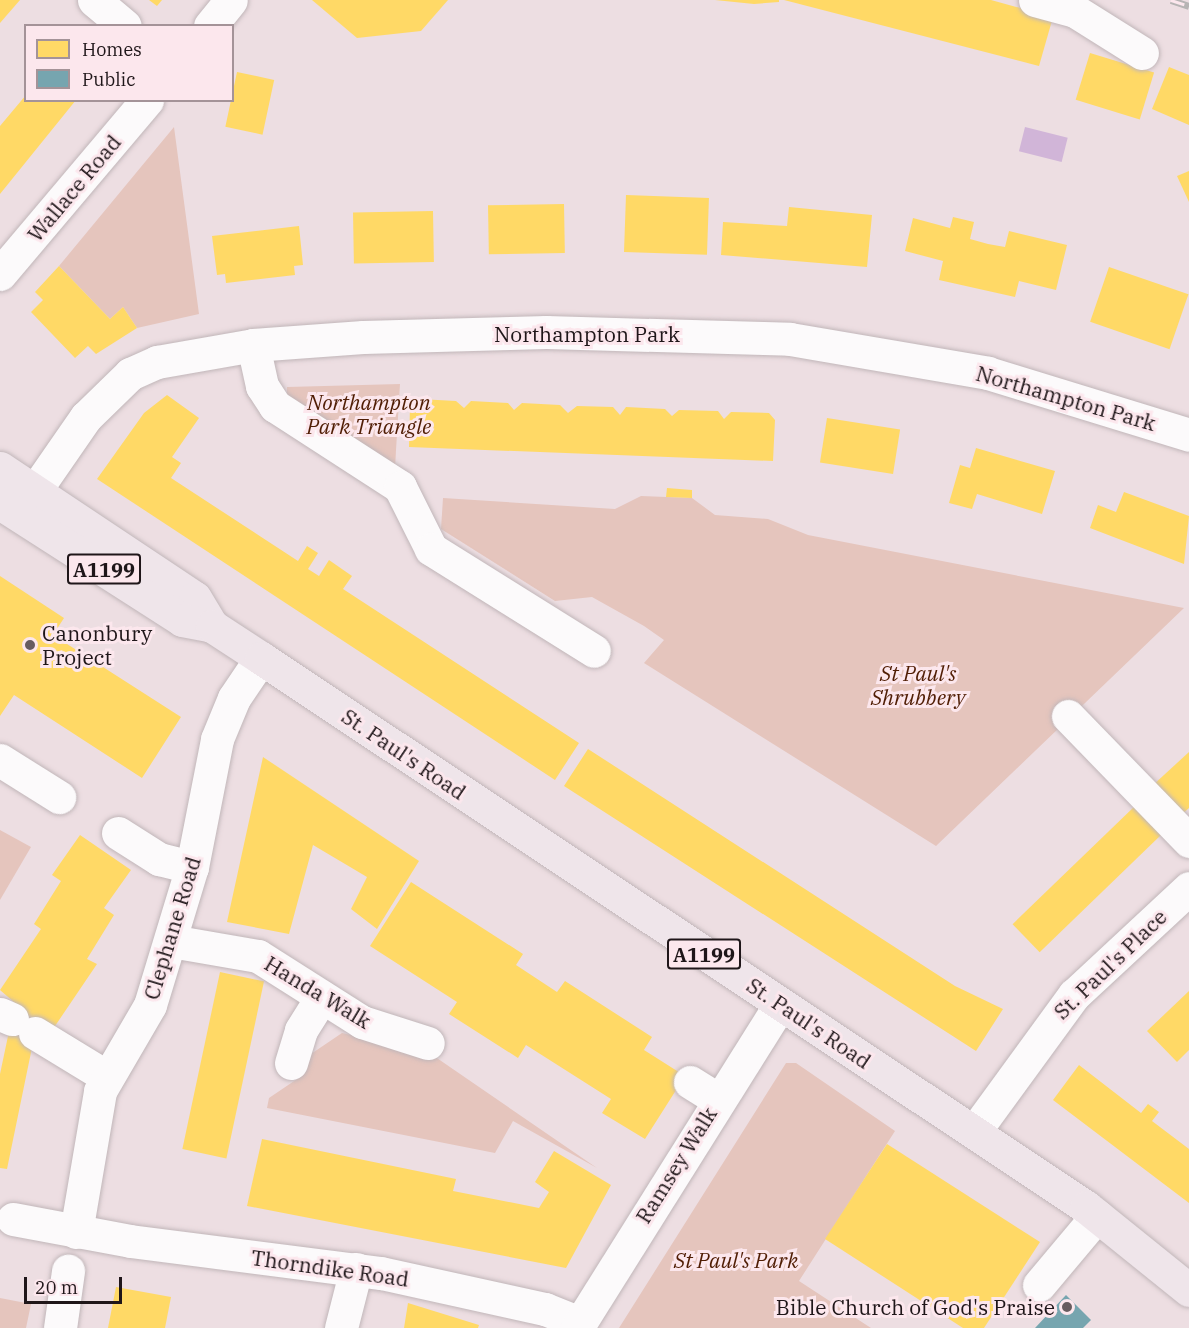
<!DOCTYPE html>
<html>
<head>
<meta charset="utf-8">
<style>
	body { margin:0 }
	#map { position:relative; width:1189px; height:1328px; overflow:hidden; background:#eddee2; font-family:"IBM Plex Serif",serif }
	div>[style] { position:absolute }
	.green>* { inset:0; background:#e5c5bd }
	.water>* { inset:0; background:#d1b5d8; transform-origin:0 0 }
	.homes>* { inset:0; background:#ffd966; transform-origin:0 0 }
	.public>* { inset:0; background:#76a5af }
	.roads { filter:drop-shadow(0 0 2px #c1b6b9) drop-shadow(0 0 2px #c1b6b9) }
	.minor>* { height:33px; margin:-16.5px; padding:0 16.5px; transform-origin:16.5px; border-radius:16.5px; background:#fcfafb }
	.major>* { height:33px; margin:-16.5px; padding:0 16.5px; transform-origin:16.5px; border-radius:16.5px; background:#efe5ea }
	.rail>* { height:7px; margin-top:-3.5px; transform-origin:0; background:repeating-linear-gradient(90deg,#fce7ed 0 14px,#b7b4b4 0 28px); box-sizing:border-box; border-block:2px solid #b7b4b4 }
	.dots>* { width:16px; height:16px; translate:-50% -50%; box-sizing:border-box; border:3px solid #fce7ed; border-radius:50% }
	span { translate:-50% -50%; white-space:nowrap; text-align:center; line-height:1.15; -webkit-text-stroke:6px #fce7ed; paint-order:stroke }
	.shield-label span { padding:2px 4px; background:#fce7ed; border:2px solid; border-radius:4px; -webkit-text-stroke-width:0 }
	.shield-label { font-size:20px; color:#1f1619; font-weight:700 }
	.street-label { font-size:21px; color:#1f1619 }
	.park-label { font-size:21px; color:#501d04; font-style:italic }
	.poi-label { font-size:21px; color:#1f1619 }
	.left { translate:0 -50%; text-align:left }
	.right { translate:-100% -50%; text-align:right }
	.legend { position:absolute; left:24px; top:24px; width:210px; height:78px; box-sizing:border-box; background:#fce7ed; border:2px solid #a49398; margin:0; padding:8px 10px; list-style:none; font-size:18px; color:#1f1619 }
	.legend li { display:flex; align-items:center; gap:12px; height:30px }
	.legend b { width:30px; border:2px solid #a49398 }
	.scale { position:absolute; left:24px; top:1277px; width:98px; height:27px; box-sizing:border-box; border:3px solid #1f1619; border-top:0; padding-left:8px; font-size:18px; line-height:21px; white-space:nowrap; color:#1f1619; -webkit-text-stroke:4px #fce7ed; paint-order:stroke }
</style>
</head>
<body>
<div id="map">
	<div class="green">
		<div style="clip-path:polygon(174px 127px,199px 314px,137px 328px,123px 307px,110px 319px,59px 266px)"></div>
		<div style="clip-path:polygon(400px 384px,395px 467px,287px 396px,287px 387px)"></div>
		<div style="clip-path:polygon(641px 496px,692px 498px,715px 515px,768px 519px,808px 535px,1184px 608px,936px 846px,644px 663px,664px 640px,644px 626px,592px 597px,555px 601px,441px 529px,443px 498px,615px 509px)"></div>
		<div style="clip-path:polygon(0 830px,31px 847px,0 900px)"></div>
		<div style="clip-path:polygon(342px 1033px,431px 1054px,597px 1168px,513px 1121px,495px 1153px,267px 1108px,269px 1098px,303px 1075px,308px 1056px)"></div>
		<div style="clip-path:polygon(786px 1063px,796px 1063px,895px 1131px,799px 1281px,871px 1328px,619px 1328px)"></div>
		<div style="clip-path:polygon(0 1298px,31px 1304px,26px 1328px,0 1328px)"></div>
	</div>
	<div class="water">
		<div style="left:1025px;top:127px;width:44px;height:25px;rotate:14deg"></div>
	</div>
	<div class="homes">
		<div style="clip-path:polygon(0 0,20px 0,0 23px)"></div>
		<div style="clip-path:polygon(149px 0,162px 0,157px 6px)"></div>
		<div style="clip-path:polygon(312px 0,448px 0,421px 31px,357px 38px)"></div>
		<div style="clip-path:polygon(715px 0,779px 0,779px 2px,754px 4px)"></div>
		<div style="clip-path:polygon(784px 0,991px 0,1053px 17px,1039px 66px)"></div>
		<div style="left:1090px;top:53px;width:67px;height:49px;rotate:17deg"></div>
		<div style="clip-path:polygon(1169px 67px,1189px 75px,1189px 125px,1152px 109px)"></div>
		<div style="left:237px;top:72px;width:38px;height:56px;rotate:12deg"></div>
		<div style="clip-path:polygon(26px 95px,26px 100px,76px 100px,0 194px,0 126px)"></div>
		<div style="clip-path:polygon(1189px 171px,1189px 202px,1177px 176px)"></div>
		<div style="left:626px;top:195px;width:83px;height:57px;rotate:2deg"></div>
		<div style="left:564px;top:204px;width:49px;height:76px;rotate:89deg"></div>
		<div style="clip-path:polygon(789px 207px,872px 215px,867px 267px,721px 255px,723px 222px,787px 226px)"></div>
		<div style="left:433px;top:211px;width:51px;height:80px;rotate:89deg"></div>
		<div style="clip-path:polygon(953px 217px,974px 222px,970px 239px,988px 244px,1005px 247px,1009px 231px,1067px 245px,1056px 290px,1019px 281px,1015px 297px,939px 280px,943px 261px,905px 251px,913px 218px,950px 228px)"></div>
		<div style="clip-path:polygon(299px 226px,303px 265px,294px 266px,295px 275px,226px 283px,225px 274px,217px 275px,212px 236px)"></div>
		<div style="clip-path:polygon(59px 266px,110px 319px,123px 307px,137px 328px,96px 354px,88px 346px,75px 358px,31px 312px,43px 300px,35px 292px)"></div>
		<div style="left:1109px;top:267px;width:84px;height:58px;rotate:19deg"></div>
		<div style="clip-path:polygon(167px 395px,199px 418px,172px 457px,181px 463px,171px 478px,298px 561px,307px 546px,318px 553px,308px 569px,319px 576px,329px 560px,352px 576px,343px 589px,579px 743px,555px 780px,97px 479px,144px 413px)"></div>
		<div style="clip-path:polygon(419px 399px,456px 401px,464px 408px,471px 401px,508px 403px,514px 410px,522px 403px,560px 405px,568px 413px,577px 406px,613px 407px,620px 415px,626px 407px,665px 409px,672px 416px,679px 410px,718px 411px,724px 419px,731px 412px,769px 413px,775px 420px,773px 461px,409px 447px,410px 406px)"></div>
		<div style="left:827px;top:418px;width:74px;height:45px;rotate:9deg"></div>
		<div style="clip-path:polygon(976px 448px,1055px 471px,1042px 514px,977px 494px,972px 509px,949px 503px,960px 465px,970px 468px)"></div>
		<div style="clip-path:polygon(667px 488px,692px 490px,692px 498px,666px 497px)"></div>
		<div style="clip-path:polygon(1124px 492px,1189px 516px,1184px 564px,1090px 528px,1098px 505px,1116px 512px)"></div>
		<div style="clip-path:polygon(0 576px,64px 618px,53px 635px,181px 717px,142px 778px,14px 695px,0 716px)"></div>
		<div style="clip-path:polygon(588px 749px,955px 986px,1003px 1009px,976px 1051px,564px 786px)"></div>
		<div style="clip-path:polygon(1189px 752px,1189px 808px,1180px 816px,1152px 786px)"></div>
		<div style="clip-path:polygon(263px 757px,419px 861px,377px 929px,351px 909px,367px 877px,313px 845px,289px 934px,227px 922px)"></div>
		<div style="left:1137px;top:804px;width:39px;height:173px;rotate:46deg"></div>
		<div style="clip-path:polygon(80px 835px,131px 870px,104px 908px,114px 915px,87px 959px,97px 964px,53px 1029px,35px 1033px,7px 1169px,0 1168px,0 1074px,15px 1003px,0 990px,41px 929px,34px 924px,61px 881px,52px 875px)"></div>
		<div style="clip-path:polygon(411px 882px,523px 954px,516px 965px,557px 992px,565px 981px,652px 1037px,644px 1050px,685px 1076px,645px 1139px,602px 1113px,611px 1099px,526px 1045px,518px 1058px,449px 1014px,457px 1002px,370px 946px)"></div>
		<div style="left:220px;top:972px;width:45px;height:181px;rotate:12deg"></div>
		<div style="clip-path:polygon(1189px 991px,1189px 1050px,1177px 1062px,1147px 1031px)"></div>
		<div style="clip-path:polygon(1079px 1065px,1141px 1113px,1148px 1104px,1159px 1112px,1152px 1121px,1189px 1149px,1189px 1203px,1053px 1100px)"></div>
		<div style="clip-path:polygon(262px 1139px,456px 1179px,453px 1191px,539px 1208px,549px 1192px,535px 1182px,554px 1151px,611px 1185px,566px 1268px,247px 1206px)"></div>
		<div style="clip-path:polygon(887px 1144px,1040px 1242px,984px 1328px,963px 1328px,825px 1239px)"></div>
		<div style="clip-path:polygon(116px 1287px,171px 1297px,165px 1328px,108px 1328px)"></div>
		<div style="clip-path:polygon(408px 1303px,479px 1325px,478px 1328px,404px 1328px)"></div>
	</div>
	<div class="public">
		<div style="clip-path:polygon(1066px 1295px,1091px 1320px,1083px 1328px,1035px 1328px)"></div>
	</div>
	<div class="roads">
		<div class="minor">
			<div style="left:94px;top:0;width:40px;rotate:40deg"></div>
			<div style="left:1035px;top:0;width:41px;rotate:15.4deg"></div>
			<div style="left:1075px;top:11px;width:79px;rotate:32.1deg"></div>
			<div style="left:210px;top:26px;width:33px;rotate:-51deg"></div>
			<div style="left:0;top:274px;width:228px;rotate:-49.8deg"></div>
			<div style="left:253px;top:345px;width:42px;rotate:77.6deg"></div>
			<div style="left:262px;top:386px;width:24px;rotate:57deg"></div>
			<div style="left:275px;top:406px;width:149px;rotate:32.9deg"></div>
			<div style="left:400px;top:487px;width:69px;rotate:63.4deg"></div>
			<div style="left:431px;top:549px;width:192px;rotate:32deg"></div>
			<div style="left:34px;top:492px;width:91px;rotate:-55.3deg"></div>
			<div style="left:86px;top:417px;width:62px;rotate:-44.3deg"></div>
			<div style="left:130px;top:374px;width:30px;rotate:-24deg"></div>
			<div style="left:157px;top:362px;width:97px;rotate:-10deg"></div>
			<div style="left:253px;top:345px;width:110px;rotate:-4.2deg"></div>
			<div style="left:363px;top:337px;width:183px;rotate:-1.6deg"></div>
			<div style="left:546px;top:332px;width:244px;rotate:1.6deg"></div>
			<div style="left:790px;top:339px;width:201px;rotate:9.7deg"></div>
			<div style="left:988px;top:373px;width:210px;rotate:17.1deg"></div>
			<div style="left:1068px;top:716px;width:174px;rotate:45.9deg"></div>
			<div style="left:0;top:760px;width:70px;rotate:32.1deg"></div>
			<div style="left:118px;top:833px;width:49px;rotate:32.4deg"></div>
			<div style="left:159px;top:859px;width:34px;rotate:14deg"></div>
			<div style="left:171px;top:941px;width:88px;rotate:9.8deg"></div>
			<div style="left:258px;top:956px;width:123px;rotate:32.4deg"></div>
			<div style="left:362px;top:1022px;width:69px;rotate:17.7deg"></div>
			<div style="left:0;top:1014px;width:13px;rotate:23deg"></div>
			<div style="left:35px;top:1033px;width:84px;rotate:31.4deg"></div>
			<div style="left:291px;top:1063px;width:34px;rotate:-73deg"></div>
			<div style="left:301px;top:1030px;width:39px;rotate:-58deg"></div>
			<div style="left:690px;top:1082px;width:32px;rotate:32deg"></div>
			<div style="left:974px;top:1132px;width:170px;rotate:-53.9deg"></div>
			<div style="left:1074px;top:995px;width:157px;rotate:-42.9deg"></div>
			<div style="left:13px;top:1219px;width:119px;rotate:10.6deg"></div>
			<div style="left:130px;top:1241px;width:253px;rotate:7.3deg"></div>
			<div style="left:381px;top:1273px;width:168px;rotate:12.4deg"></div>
			<div style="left:545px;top:1309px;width:37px;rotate:22deg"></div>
			<div style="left:76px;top:1232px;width:143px;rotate:-80.3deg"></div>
			<div style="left:100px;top:1091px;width:99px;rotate:-59.8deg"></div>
			<div style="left:150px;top:1005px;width:144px;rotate:-73.1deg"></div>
			<div style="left:192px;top:867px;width:130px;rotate:-78.9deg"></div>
			<div style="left:217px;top:739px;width:44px;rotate:-67.5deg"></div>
			<div style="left:234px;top:698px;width:48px;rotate:-56deg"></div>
			<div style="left:1039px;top:1285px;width:90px;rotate:-50deg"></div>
			<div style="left:60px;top:1328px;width:58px;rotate:-82deg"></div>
			<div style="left:341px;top:1328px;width:61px;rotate:-75.7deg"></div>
			<div style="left:577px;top:1328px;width:382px;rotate:-57.9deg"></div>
		</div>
		<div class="major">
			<div style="left:0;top:468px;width:234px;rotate:33.7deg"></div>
			<div style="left:195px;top:598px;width:33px;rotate:59deg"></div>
			<div style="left:0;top:503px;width:216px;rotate:32.7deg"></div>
			<div style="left:182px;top:620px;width:31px;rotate:11deg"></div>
			<div style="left:212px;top:626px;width:59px;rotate:33.1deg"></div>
			<div style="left:261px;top:658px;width:991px;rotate:33.64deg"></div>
			<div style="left:1086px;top:1207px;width:132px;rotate:38.9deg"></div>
		</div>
	</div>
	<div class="rail">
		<div style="left:1171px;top:0;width:19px;rotate:18deg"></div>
	</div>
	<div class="dots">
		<div style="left:30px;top:645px;background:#675c5f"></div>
		<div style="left:1067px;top:1307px;background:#675c5f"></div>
	</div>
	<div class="shield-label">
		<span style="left:104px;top:569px">A1199</span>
		<span style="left:704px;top:954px">A1199</span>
	</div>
	<div class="street-label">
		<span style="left:74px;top:188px;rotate:-50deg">Wallace Road</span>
		<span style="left:587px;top:334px">Northampton Park</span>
		<span style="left:1066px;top:398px;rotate:16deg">Northampton Park</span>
		<span style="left:404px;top:754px;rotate:34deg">St. Paul's Road</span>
		<span style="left:172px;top:928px;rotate:-73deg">Clephane Road</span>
		<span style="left:1110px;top:964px;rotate:-44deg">St. Paul's Place</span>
		<span style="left:318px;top:992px;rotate:31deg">Handa Walk</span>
		<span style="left:809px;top:1023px;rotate:34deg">St. Paul's Road</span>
		<span style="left:676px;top:1165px;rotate:-58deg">Ramsey Walk</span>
		<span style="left:330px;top:1268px;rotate:8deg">Thorndike Road</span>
	</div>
	<div class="park-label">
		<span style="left:369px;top:414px">Northampton<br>Park Triangle</span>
		<span style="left:918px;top:685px">St Paul's<br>Shrubbery</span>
		<span style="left:736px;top:1260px">St Paul's Park</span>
	</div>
	<div class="poi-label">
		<span class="left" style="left:42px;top:645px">Canonbury<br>Project</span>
		<span class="right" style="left:1055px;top:1307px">Bible Church of God's Praise</span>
	</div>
	<ul class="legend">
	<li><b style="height:16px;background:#ffd966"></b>Homes</li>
	<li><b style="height:16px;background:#76a5af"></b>Public</li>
	</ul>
	<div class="scale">20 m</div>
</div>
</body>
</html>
